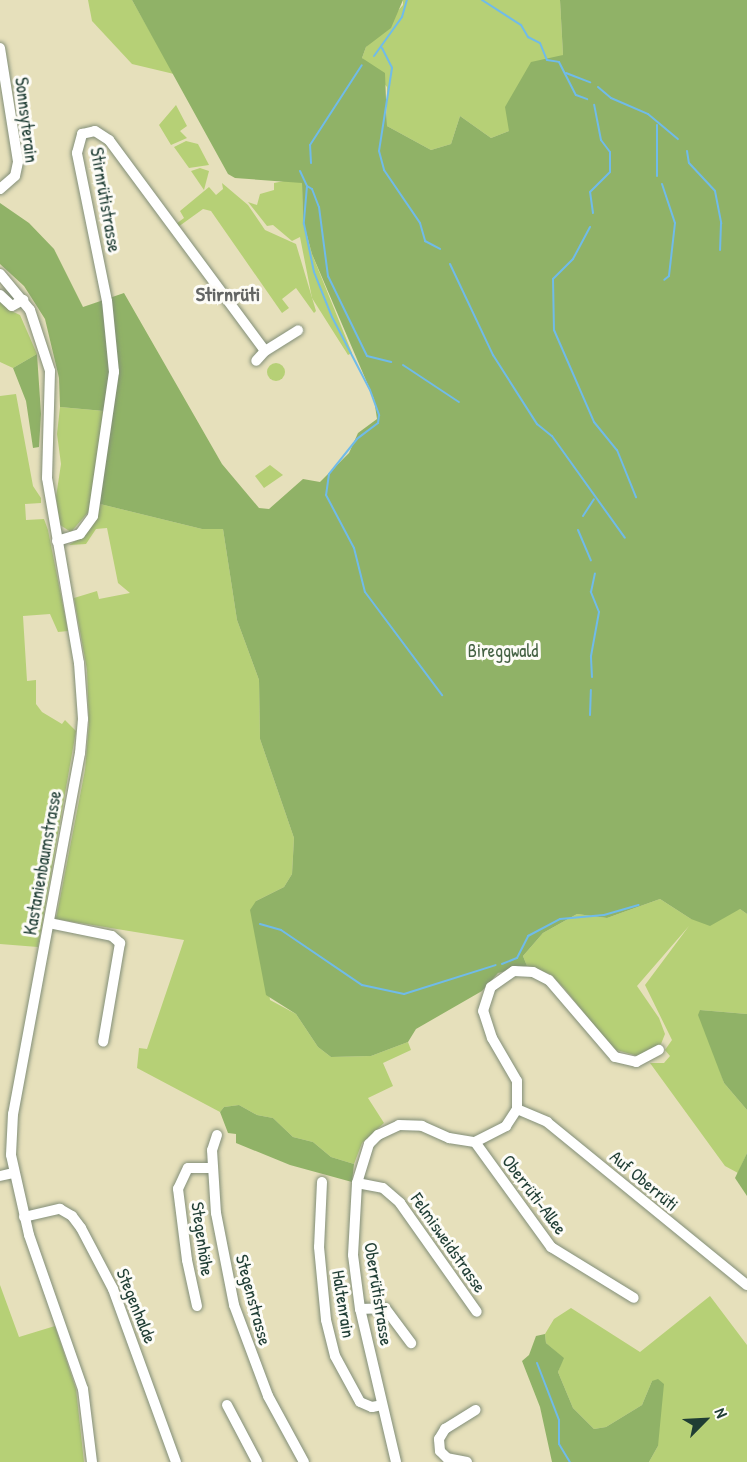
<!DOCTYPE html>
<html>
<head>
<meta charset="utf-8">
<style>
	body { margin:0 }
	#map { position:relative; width:747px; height:1462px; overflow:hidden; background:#e6e0bb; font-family:"Patrick Hand",sans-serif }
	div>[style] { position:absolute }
	.green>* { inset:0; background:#b6d076 }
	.round { border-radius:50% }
	.forest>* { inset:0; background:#90b267 }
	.stream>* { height:2px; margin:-1px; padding:0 1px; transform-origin:1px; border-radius:1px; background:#70bbe9 }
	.roads { filter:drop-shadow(0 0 2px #828e78) drop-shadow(0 0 2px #828e78) }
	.minor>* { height:10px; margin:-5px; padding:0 5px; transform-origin:5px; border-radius:5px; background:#fff }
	span { translate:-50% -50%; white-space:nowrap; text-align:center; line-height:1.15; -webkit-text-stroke:6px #fdfcf7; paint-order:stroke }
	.street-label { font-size:18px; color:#1f3d34 }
	.park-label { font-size:18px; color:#456244 }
	.neighbourhood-label { font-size:20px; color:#636564; font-weight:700 }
	.north { position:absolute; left:675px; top:1390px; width:60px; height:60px; -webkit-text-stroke:4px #fdfcf7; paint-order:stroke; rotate:66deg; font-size:16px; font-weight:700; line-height:24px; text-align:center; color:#1f3d34 }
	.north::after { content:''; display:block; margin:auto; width:21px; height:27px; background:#1f3d34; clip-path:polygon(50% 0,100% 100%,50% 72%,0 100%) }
</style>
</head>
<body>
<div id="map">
	<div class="green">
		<div style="clip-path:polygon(88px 0,132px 0,174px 74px,132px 64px,92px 21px)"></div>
		<div style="clip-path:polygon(403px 0,560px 0,563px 55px,509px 131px,491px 138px,460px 116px,451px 144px,431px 150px,387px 126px,387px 87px,362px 58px,366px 47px,403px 5px)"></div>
		<div style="clip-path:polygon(176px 105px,187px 126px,180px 131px,187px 138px,171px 145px,159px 125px)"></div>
		<div style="clip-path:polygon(186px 141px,198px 144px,209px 165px,189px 168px,174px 147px)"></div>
		<div style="clip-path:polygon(200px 168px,209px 171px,204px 190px,191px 171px)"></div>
		<div style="clip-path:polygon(294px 179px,302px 183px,303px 221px,312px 254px,352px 353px,348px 355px,312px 298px,300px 237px,292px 241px,273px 225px,267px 226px,248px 202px,257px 205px,260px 194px,274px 190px,274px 183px)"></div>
		<div style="clip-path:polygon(222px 183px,248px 205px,265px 230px,296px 244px,316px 311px,314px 313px,296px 288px,282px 299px,289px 308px,282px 313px,211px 211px,203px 209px,178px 227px,176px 224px,184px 218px,180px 211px,209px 187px,216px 195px,223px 189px)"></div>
		<div style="clip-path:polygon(0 299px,9px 310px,20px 315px,37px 354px,13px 368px,0 362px)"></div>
		<div class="round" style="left:267px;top:363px;width:18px;height:18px"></div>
		<div style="clip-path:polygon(16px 394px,33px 486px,41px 498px,41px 503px,25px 504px,26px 520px,44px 519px,48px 530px,68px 631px,58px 632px,50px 614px,23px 616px,27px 681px,36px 680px,36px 704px,42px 712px,62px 724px,65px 720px,76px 731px,38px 947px,0 944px,0 396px)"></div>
		<div style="clip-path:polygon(60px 407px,104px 411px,90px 510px,71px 532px,60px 525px,56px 497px,61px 464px,57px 434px)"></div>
		<div style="clip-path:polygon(270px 465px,283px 475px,264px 488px,255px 476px)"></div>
		<div style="clip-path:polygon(100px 504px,202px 529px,223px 529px,237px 620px,259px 680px,260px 739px,294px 838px,292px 874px,284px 887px,256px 901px,270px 1000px,296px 1014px,318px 1047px,331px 1057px,371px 1056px,408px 1042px,411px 1050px,383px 1063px,393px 1086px,368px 1098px,384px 1123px,362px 1143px,354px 1164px,331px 1157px,313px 1142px,293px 1137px,273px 1118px,257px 1115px,239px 1105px,224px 1107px,220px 1112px,137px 1068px,139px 1048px,147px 1049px,184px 940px,56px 919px,85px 770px,89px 724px,87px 670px,74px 598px,97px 591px,99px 599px,130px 593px,118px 583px,107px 528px,96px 529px,86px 544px,69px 545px,80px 538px)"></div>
		<div style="clip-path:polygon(660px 899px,691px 919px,740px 909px,747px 914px,747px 1014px,700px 1010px,724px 1083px,747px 1110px,747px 1153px,738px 1173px,725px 1166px,650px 1063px,664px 1063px,670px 1056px,665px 1050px,672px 1040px,645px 985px,689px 926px,637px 986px,659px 1018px,665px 1034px,661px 1044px,638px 1056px,613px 1049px,564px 988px,550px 974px,527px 966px,523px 956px,543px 933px,577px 914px,607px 918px)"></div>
		<div style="clip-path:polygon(0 1285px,19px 1337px,55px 1326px,76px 1389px,84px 1462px,0 1462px)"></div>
		<div style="clip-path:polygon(710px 1296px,747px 1345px,747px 1462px,649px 1462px,658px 1446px,652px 1381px,642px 1405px,606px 1427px,594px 1429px,573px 1408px,558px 1372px,563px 1358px,546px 1343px,545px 1334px,554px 1319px,571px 1308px,640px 1352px)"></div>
	</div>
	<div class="forest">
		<div style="clip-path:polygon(132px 0,403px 0,391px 28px,366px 47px,362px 58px,385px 73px,387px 126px,431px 150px,451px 144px,460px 116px,491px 138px,509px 131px,505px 107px,531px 62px,563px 55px,560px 0,747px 0,747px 914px,740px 909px,710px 926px,691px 919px,660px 899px,607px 918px,577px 914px,543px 933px,523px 956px,527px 966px,498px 973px,482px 991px,416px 1029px,408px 1042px,371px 1056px,331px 1057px,318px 1047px,296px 1014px,266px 995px,250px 910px,256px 901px,284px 887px,292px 874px,294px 838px,260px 739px,259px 680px,237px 620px,223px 529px,202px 529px,100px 504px,104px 411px,60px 407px,59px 378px,45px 319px,24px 286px,0 264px,0 203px,29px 223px,54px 249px,83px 307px,124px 293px,222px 464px,259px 508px,269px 509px,303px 479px,320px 482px,349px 453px,358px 433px,377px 419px,374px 399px,312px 254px,303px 221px,302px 183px,235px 178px,228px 174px)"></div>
		<div style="clip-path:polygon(37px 354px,41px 414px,39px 447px,33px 448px,26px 401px,13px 368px)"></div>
		<div style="clip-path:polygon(700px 1010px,747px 1014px,747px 1110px,724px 1083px,698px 1015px)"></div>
		<div style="clip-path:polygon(239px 1105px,257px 1115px,273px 1118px,293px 1137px,313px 1142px,331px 1157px,354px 1164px,352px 1182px,290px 1165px,236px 1143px,236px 1134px,228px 1133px,220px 1112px,224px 1107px)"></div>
		<div style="clip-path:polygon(747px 1153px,747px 1196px,735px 1178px)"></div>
		<div style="clip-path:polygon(545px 1334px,546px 1343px,564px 1358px,558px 1372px,573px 1408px,594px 1429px,606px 1427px,642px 1405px,652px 1381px,658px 1379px,664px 1384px,658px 1446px,649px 1462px,552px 1462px,540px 1407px,522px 1361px,529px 1355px,536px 1336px)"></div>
	</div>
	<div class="stream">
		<div style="left:482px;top:0;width:46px;rotate:32.7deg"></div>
		<div style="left:521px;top:25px;width:14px;rotate:60deg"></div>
		<div style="left:528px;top:37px;width:13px;rotate:27deg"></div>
		<div style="left:540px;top:43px;width:18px;rotate:68deg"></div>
		<div style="left:547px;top:60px;width:12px;rotate:9deg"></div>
		<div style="left:559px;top:62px;width:37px;rotate:63deg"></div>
		<div style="left:576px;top:95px;width:12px;rotate:20deg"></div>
		<div style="left:382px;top:48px;width:22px;rotate:63deg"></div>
		<div style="left:392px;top:68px;width:84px;rotate:98.9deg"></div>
		<div style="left:379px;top:151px;width:20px;rotate:75deg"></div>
		<div style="left:384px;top:170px;width:64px;rotate:55.8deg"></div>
		<div style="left:420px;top:223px;width:19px;rotate:74deg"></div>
		<div style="left:425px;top:241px;width:17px;rotate:28deg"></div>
		<div style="left:374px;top:56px;width:48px;rotate:-54.3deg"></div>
		<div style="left:402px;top:17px;width:18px;rotate:-74deg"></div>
		<div style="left:566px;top:73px;width:26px;rotate:21deg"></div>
		<div style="left:598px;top:87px;width:17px;rotate:40deg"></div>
		<div style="left:611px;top:98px;width:40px;rotate:23.4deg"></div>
		<div style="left:648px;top:114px;width:39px;rotate:40deg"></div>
		<div style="left:657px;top:125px;width:51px;rotate:90deg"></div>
		<div style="left:687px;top:151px;width:12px;rotate:81deg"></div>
		<div style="left:689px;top:163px;width:38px;rotate:47deg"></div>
		<div style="left:715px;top:191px;width:33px;rotate:79deg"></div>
		<div style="left:721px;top:223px;width:27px;rotate:92deg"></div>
		<div style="left:311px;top:163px;width:18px;rotate:-93deg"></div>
		<div style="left:310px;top:145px;width:95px;rotate:-57deg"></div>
		<div style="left:300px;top:171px;width:17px;rotate:65deg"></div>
		<div style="left:307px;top:186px;width:38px;rotate:95deg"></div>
		<div style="left:304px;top:224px;width:49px;rotate:78.2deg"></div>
		<div style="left:314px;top:272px;width:48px;rotate:68.2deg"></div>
		<div style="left:332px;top:317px;width:82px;rotate:62.5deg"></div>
		<div style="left:370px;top:390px;width:27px;rotate:70deg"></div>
		<div style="left:379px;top:415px;width:8px;rotate:97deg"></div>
		<div style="left:378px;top:423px;width:26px;rotate:143deg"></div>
		<div style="left:357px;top:439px;width:45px;rotate:128.7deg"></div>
		<div style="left:329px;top:474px;width:21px;rotate:98deg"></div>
		<div style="left:326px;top:495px;width:60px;rotate:62.2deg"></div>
		<div style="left:354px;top:548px;width:45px;rotate:76deg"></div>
		<div style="left:365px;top:592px;width:129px;rotate:53.2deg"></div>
		<div style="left:662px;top:184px;width:41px;rotate:71.6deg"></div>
		<div style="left:675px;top:223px;width:53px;rotate:96.5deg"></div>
		<div style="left:669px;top:276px;width:6px;rotate:141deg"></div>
		<div style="left:307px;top:186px;width:6px;rotate:31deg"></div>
		<div style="left:312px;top:189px;width:19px;rotate:69deg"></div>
		<div style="left:319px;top:207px;width:70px;rotate:82.6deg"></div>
		<div style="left:328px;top:276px;width:89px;rotate:64deg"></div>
		<div style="left:367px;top:356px;width:25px;rotate:14deg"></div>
		<div style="left:593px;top:213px;width:21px;rotate:-98deg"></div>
		<div style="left:590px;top:192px;width:28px;rotate:-45deg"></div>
		<div style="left:610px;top:172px;width:20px;rotate:-90deg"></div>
		<div style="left:610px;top:152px;width:15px;rotate:-127deg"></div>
		<div style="left:601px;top:140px;width:36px;rotate:-101deg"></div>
		<div style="left:590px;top:227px;width:36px;rotate:118deg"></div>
		<div style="left:573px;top:259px;width:28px;rotate:135deg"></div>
		<div style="left:553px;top:279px;width:51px;rotate:88.9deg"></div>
		<div style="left:554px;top:330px;width:100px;rotate:66.5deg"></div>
		<div style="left:594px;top:422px;width:36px;rotate:51deg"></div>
		<div style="left:617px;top:450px;width:51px;rotate:68deg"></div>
		<div style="left:450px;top:264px;width:101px;rotate:64.7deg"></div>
		<div style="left:493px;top:355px;width:82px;rotate:57.5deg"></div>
		<div style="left:537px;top:424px;width:19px;rotate:39deg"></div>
		<div style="left:552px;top:436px;width:125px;rotate:54.4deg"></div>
		<div style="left:403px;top:365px;width:67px;rotate:33.5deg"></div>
		<div style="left:583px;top:516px;width:20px;rotate:-57deg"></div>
		<div style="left:578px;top:530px;width:33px;rotate:67deg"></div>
		<div style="left:592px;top:677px;width:21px;rotate:-93deg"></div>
		<div style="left:591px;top:656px;width:45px;rotate:-79.7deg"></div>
		<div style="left:599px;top:612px;width:22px;rotate:-112deg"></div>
		<div style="left:591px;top:592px;width:19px;rotate:-78deg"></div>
		<div style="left:590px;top:715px;width:25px;rotate:-88deg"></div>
		<div style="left:260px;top:924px;width:22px;rotate:16deg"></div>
		<div style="left:281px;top:930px;width:98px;rotate:34.2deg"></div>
		<div style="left:362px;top:985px;width:43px;rotate:12.1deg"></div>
		<div style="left:404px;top:994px;width:96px;rotate:-17.5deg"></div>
		<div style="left:502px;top:964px;width:16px;rotate:-22deg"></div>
		<div style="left:517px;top:958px;width:25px;rotate:-63deg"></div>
		<div style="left:528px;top:936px;width:36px;rotate:-28deg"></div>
		<div style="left:560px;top:919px;width:44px;rotate:-5.2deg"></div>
		<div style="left:604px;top:915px;width:36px;rotate:-16deg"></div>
		<div style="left:537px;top:1363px;width:61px;rotate:68.9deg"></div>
		<div style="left:559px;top:1420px;width:24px;rotate:90deg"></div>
		<div style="left:559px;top:1444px;width:21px;rotate:59deg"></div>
	</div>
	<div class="roads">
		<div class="minor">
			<div style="left:0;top:48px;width:115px;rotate:81deg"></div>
			<div style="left:18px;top:162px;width:14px;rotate:102deg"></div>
			<div style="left:15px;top:176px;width:20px;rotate:139deg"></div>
			<div style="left:0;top:274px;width:47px;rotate:50.2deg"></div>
			<div style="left:30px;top:310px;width:64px;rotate:71.8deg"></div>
			<div style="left:50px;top:371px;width:107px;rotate:91.6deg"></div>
			<div style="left:47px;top:478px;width:188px;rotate:80.2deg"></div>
			<div style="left:79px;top:663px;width:56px;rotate:85.9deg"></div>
			<div style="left:83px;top:719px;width:34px;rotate:95deg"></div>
			<div style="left:80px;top:753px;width:367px;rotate:100.5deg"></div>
			<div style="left:13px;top:1114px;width:41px;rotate:92.8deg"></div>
			<div style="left:11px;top:1155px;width:82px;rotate:77.3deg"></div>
			<div style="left:29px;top:1235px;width:163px;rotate:70.7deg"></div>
			<div style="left:83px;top:1389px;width:74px;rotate:83deg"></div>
			<div style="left:0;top:295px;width:16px;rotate:43deg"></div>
			<div style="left:12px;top:306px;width:13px;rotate:-29deg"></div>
			<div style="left:265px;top:351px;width:39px;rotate:-32deg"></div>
			<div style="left:57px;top:541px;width:24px;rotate:-17deg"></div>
			<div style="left:80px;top:534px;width:22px;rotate:-54deg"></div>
			<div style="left:93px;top:516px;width:146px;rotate:-81.7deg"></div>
			<div style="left:114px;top:372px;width:71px;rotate:-95.6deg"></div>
			<div style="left:107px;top:301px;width:151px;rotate:-101.5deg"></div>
			<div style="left:77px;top:153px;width:20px;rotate:-75deg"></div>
			<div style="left:82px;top:134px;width:13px;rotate:-13deg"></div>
			<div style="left:95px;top:131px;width:17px;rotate:33deg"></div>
			<div style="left:109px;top:140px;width:262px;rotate:53.5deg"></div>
			<div style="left:265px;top:351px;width:13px;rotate:132deg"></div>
			<div style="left:49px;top:923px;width:64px;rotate:11.7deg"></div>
			<div style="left:112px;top:936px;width:11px;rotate:41deg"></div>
			<div style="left:120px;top:943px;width:100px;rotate:99.7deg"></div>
			<div style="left:517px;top:1109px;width:33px;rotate:23deg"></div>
			<div style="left:547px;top:1122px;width:258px;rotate:39.2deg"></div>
			<div style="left:217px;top:1135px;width:16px;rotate:108deg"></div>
			<div style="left:212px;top:1150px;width:63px;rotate:86.4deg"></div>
			<div style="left:216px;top:1213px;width:94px;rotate:78.9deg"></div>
			<div style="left:234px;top:1305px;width:97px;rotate:69.5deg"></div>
			<div style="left:268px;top:1396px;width:75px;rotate:61.4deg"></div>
			<div style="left:475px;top:1142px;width:130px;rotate:54.1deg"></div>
			<div style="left:551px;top:1247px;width:97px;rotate:31.6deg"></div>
			<div style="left:0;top:1176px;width:13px;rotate:-13deg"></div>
			<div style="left:322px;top:1182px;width:65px;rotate:92.6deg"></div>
			<div style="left:319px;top:1247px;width:73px;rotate:84.5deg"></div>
			<div style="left:326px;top:1320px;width:37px;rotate:76deg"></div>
			<div style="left:335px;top:1356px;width:52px;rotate:61.5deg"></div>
			<div style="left:360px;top:1402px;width:13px;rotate:23deg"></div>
			<div style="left:372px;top:1407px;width:10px;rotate:-11deg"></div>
			<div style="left:357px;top:1183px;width:26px;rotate:11deg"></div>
			<div style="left:383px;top:1188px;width:23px;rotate:41deg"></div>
			<div style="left:400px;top:1203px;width:133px;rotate:54.8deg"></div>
			<div style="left:24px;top:1217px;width:37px;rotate:-13deg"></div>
			<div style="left:60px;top:1209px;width:14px;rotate:30deg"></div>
			<div style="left:72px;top:1216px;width:15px;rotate:53deg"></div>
			<div style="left:81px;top:1228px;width:69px;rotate:62.3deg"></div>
			<div style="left:113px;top:1289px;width:184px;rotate:70deg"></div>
			<div style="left:197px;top:1306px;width:47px;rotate:-102.3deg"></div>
			<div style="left:187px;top:1260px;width:72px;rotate:-97.2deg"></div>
			<div style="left:178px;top:1189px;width:23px;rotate:-65deg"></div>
			<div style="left:188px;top:1168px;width:25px"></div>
			<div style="left:360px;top:1309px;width:25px;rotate:-2deg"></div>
			<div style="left:385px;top:1308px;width:44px;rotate:53.4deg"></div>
			<div style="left:227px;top:1405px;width:64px;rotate:62.2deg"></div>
			<div style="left:396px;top:1462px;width:157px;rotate:-103.2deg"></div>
			<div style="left:360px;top:1309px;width:54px;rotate:-97.4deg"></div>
			<div style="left:353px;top:1255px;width:72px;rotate:-86.8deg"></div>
			<div style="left:357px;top:1183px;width:41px;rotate:-72.9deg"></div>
			<div style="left:369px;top:1144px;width:13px;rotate:-45deg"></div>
			<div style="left:378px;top:1135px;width:23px;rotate:-25deg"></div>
			<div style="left:399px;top:1125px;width:23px;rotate:2deg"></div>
			<div style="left:422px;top:1126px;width:30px;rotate:24deg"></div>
			<div style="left:449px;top:1138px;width:26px;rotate:9deg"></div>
			<div style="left:475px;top:1142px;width:35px;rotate:-27deg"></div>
			<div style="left:506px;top:1126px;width:20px;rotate:-57deg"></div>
			<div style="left:517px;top:1109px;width:28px;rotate:-90deg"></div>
			<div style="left:517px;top:1081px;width:50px;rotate:-120.2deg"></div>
			<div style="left:492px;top:1038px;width:28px;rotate:-108deg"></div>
			<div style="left:483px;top:1011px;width:25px;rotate:-72deg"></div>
			<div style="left:491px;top:987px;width:28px;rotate:-35deg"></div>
			<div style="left:514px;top:971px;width:19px;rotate:3deg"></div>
			<div style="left:533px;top:972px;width:18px;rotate:27deg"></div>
			<div style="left:549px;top:980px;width:101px;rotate:49.4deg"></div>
			<div style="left:615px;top:1057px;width:22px;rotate:13deg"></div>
			<div style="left:636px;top:1062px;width:26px;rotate:-28deg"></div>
			<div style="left:467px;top:1462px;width:20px;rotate:-169deg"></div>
			<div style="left:447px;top:1458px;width:10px;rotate:-135deg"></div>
			<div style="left:440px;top:1451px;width:12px;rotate:-95deg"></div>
			<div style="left:439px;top:1439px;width:12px;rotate:-59deg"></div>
			<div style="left:445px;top:1429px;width:36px;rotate:-32deg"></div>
		</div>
	</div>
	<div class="street-label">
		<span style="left:26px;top:120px;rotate:83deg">Sonnsyterain</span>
		<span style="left:105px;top:200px;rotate:80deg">Stirnrütistrasse</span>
		<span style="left:43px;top:863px;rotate:-80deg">Kastanienbaumstrasse</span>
		<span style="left:644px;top:1181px;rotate:40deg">Auf Oberrüti</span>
		<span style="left:534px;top:1195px;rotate:53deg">Oberrüti-Allee</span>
		<span style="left:202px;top:1239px;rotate:82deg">Stegenhöhe</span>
		<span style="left:448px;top:1243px;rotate:55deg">Felmisweidstrasse</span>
		<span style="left:378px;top:1294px;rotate:81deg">Oberrütistrasse</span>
		<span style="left:253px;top:1300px;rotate:75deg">Stegenstrasse</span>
		<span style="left:343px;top:1304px;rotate:81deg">Haltenrain</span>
		<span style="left:136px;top:1306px;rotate:68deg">Stegenhalde</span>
	</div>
	<div class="park-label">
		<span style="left:503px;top:651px">Bireggwald</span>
	</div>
	<div class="neighbourhood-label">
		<span style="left:228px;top:293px">Stirnrüti</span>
	</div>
	<div class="north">N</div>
</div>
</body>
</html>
